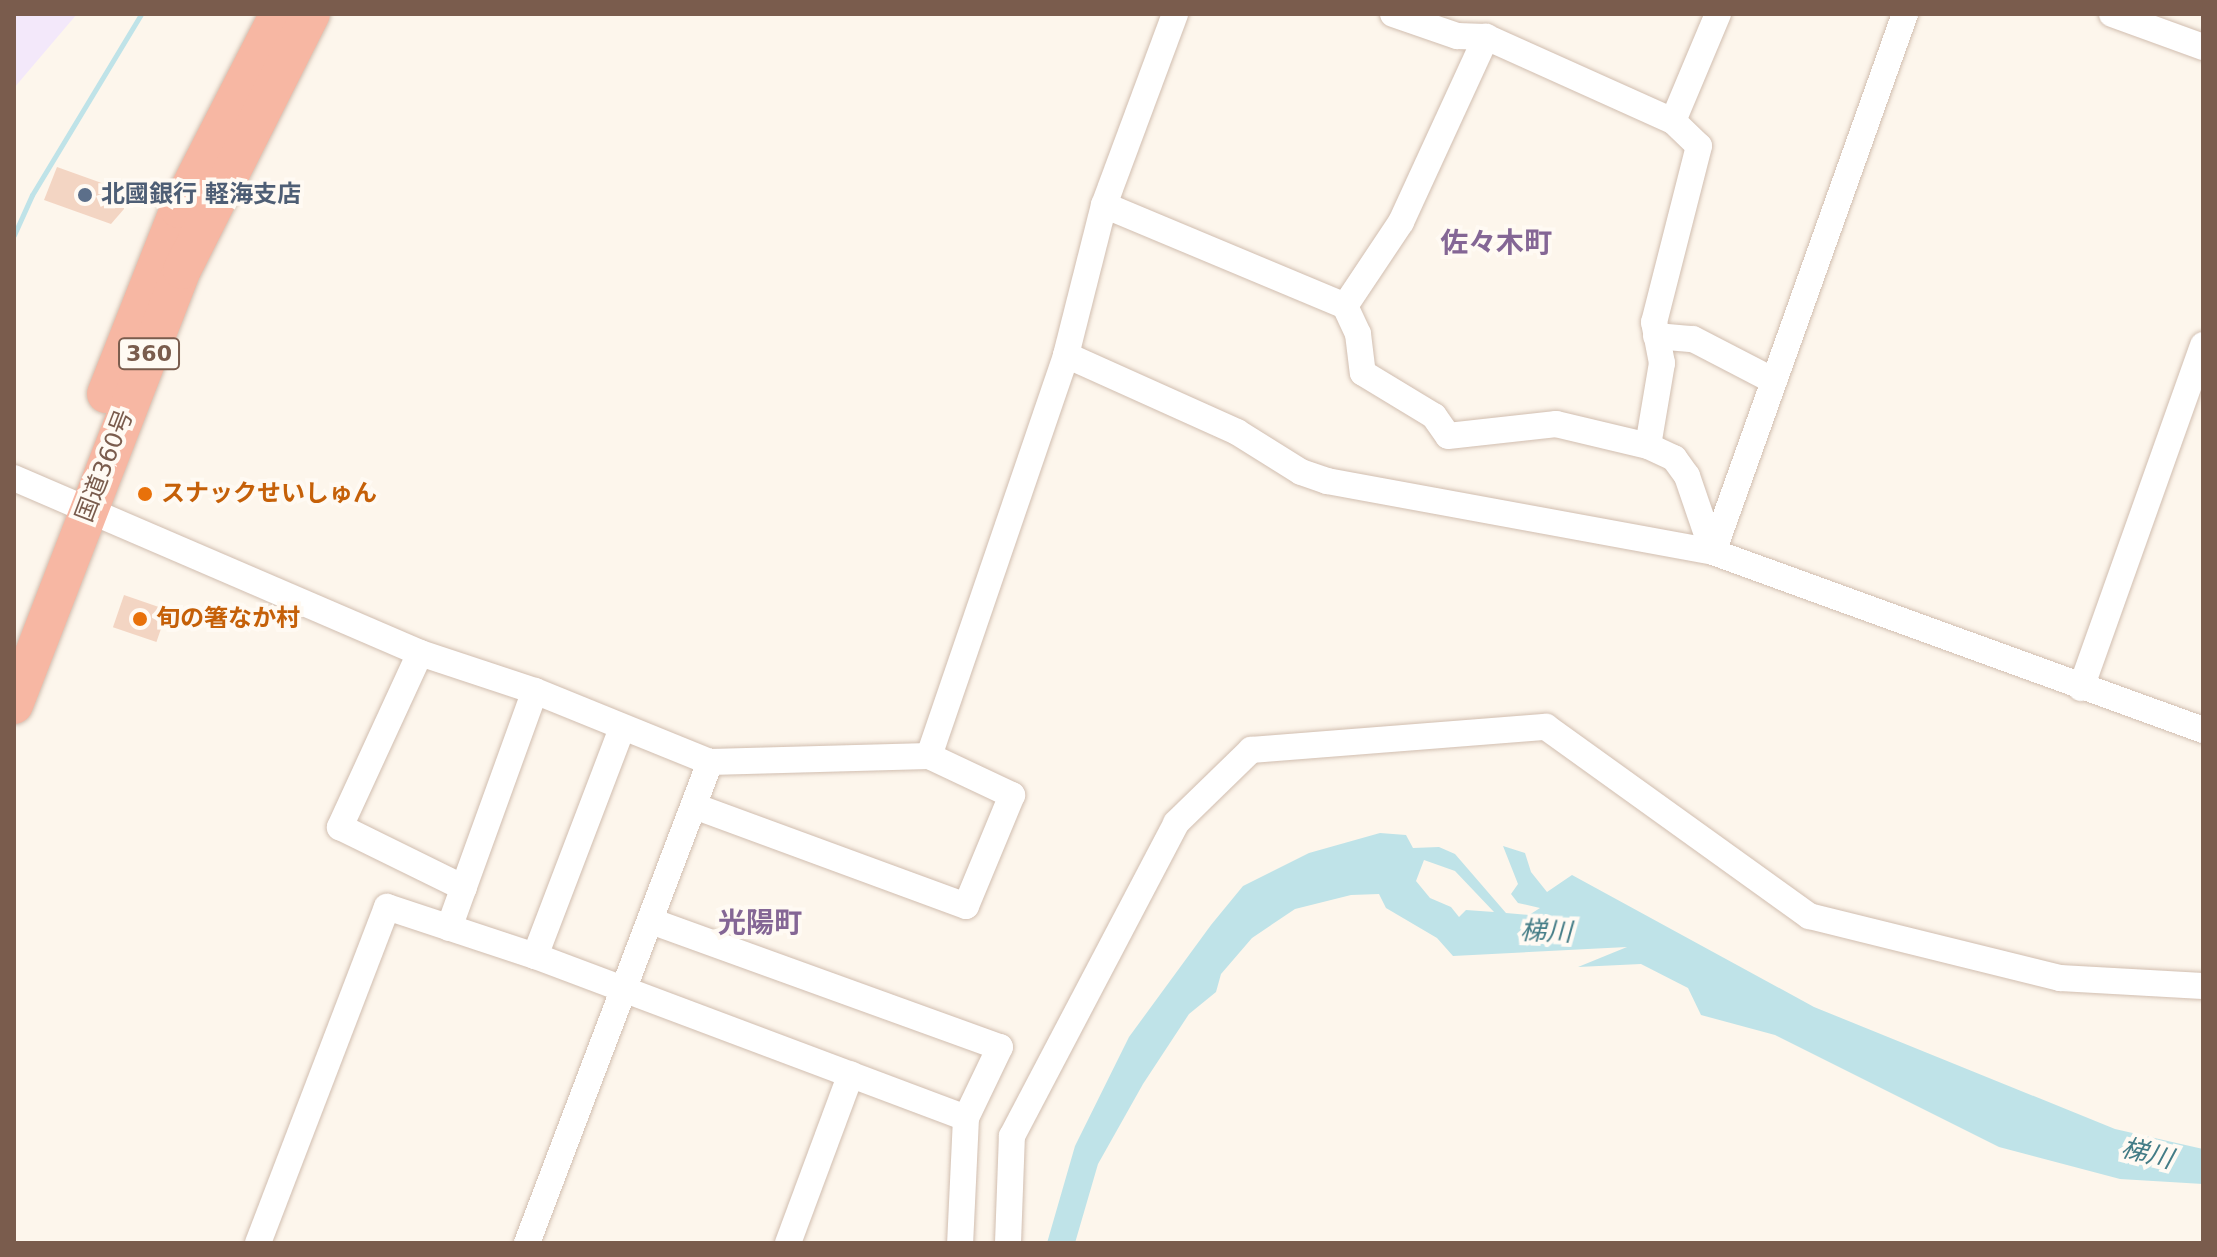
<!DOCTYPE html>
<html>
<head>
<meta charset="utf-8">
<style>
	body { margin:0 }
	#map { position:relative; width:2217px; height:1257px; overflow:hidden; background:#fdf6ec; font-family:"DejaVu Sans","Noto Sans JP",sans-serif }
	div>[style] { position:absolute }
	.education>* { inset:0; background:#f3e8fa }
	.water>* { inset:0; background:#bfe3e8 }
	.stream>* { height:5px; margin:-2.5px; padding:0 2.5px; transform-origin:2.5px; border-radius:2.5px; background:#bfe3e8 }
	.building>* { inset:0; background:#f3d5c3; transform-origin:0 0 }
	.roads { filter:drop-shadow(0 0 2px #d1beb0) drop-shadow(0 0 2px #d1beb0) }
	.minor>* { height:26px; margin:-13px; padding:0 13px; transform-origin:13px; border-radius:13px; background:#fff }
	.highway>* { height:38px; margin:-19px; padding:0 19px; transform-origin:19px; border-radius:19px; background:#f7b7a3 }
	.dots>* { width:22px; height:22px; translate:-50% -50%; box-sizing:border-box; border:4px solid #fffaf3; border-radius:50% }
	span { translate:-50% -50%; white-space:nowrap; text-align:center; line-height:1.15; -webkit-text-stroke:8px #fffaf3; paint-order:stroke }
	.shield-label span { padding:2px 6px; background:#fffaf3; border:2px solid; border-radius:6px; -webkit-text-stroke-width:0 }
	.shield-label { font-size:22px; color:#7a5c4d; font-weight:700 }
	.service-label { font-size:24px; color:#4e5e75; font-weight:700 }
	.left { translate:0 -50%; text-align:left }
	.street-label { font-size:24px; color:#7a5c4d }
	.food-label { font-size:24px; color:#c56008; font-weight:700 }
	.water-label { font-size:26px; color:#437c86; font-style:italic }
	.quarter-label { font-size:28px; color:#846695; font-weight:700 }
	.frame { position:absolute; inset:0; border:16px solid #7a5c4d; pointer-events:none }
</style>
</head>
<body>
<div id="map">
	<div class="education">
		<div style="clip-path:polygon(14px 14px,77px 14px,14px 88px)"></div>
	</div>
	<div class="water">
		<div style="clip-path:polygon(evenodd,1380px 833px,1406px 835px,1413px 848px,1439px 847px,1455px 854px,1506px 913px,1529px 915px,1540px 908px,1518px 903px,1511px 894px,1518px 884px,1503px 846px,1525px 853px,1531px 872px,1547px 892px,1572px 875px,1814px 1007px,2115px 1129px,2203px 1149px,2203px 1184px,2120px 1179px,1999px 1147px,1775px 1035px,1701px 1015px,1688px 988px,1641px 964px,1578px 967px,1627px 947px,1453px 956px,1437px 938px,1386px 908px,1379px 894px,1351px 895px,1295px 909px,1252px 938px,1221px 974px,1216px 992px,1189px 1014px,1143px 1084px,1098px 1164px,1075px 1243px,1047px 1243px,1075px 1146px,1129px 1037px,1211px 925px,1243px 886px,1309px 853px,1380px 833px,1424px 860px,1455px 871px,1494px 912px,1466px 910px,1459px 917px,1451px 907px,1430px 898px,1416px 881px,1424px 860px)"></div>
	</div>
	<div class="stream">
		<div style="left:14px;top:235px;width:44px;rotate:-65.8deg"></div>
		<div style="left:32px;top:195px;width:211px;rotate:-58.9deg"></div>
	</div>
	<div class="building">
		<div style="clip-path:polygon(57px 167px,124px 191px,124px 209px,111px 224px,44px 200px)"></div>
		<div style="left:124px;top:595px;width:46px;height:34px;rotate:19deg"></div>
	</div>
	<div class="roads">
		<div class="minor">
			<div style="left:1393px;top:14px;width:68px;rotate:19deg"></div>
			<div style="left:1457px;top:36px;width:29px;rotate:2deg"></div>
			<div style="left:1486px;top:37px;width:205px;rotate:24.2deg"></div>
			<div style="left:1673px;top:121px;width:36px;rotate:44deg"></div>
			<div style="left:1699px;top:146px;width:182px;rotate:104.3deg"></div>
			<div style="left:1654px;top:322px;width:42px;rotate:79deg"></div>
			<div style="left:1662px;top:363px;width:84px;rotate:99.6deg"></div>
			<div style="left:2112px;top:14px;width:97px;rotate:19.9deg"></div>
			<div style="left:1673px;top:121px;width:116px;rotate:-67.2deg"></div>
			<div style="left:1104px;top:205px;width:261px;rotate:22.7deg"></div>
			<div style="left:1345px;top:306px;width:31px;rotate:65deg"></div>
			<div style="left:1358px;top:334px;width:39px;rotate:83deg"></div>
			<div style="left:1363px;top:373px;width:83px;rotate:31.2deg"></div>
			<div style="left:1434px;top:416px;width:24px;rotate:55deg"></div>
			<div style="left:1448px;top:436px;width:109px;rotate:-6.3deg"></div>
			<div style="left:1556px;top:424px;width:95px;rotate:13.4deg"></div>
			<div style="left:1648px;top:446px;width:29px;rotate:25deg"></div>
			<div style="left:1674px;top:458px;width:22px;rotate:54deg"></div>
			<div style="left:1687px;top:476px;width:80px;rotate:71.1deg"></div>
			<div style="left:1345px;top:306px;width:101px;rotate:-56.3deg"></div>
			<div style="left:1401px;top:222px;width:204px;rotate:-65.3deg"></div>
			<div style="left:1656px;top:336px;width:37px;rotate:5deg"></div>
			<div style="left:1693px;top:339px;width:91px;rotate:27.4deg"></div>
			<div style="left:1066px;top:355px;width:188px;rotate:24.2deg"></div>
			<div style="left:1237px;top:432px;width:75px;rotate:32deg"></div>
			<div style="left:1301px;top:472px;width:28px;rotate:19deg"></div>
			<div style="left:1327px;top:481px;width:392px;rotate:10.4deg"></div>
			<div style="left:1713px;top:552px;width:521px;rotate:19.96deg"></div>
			<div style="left:14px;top:478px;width:442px;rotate:23.3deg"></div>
			<div style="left:420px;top:653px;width:121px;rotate:18.3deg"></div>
			<div style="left:535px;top:691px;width:189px;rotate:22.1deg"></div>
			<div style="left:710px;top:762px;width:219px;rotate:-1.6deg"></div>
			<div style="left:929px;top:756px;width:92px;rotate:25.2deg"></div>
			<div style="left:1012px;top:795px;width:120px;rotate:112.5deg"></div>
			<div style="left:966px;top:906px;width:290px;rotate:-159.8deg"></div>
			<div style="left:1713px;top:552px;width:571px;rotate:-70.36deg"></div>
			<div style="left:420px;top:653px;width:192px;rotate:114.7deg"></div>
			<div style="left:340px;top:827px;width:138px;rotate:26.2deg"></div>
			<div style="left:2081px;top:688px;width:364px;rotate:-70.4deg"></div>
			<div style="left:929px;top:756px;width:424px;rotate:-71.1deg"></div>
			<div style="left:1066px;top:355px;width:155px;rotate:-75.8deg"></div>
			<div style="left:1104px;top:205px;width:204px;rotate:-69.6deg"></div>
			<div style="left:651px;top:921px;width:371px;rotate:19.9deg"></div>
			<div style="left:1000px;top:1047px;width:79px;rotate:115.6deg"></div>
			<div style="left:966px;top:1118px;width:125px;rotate:92.7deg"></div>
			<div style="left:449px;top:928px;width:252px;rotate:-70.1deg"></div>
			<div style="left:535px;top:956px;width:244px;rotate:-69.1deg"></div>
			<div style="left:258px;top:1243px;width:360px;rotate:-69deg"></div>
			<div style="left:387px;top:907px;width:156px;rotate:18.3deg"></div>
			<div style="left:535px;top:956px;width:460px;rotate:20.6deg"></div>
			<div style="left:527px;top:1243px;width:515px;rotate:-69.17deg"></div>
			<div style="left:788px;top:1243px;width:180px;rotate:-69.6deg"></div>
			<div style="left:1008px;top:1243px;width:107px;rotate:-87.9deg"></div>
			<div style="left:1012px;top:1136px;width:353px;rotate:-62.3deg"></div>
			<div style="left:1176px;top:823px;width:105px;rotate:-44.2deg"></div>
			<div style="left:1251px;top:750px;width:296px;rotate:-4.5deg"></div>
			<div style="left:1546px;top:727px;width:324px;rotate:35.7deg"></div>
			<div style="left:1809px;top:916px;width:259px;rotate:13.9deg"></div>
			<div style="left:2060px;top:978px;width:143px;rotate:3.2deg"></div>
		</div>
		<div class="highway">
			<div style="left:106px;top:394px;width:199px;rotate:-68.5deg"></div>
			<div style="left:179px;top:209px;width:219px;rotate:-62.9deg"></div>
			<div style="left:14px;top:705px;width:466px;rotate:-68.9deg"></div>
			<div style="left:182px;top:270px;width:287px;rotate:-63.3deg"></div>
		</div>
	</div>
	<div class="dots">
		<div style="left:85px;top:195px;background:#5c6f8a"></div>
		<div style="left:145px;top:494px;background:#e8710a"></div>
		<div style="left:140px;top:619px;background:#e8710a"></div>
	</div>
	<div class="shield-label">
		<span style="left:149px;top:354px">360</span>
	</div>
	<div class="service-label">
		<span class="left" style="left:101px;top:195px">北國銀行 軽海支店</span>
	</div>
	<div class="street-label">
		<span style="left:105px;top:466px;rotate:-69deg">国道360号</span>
	</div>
	<div class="food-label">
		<span class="left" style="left:161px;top:494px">スナックせいしゅん</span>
		<span class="left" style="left:156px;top:619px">旬の箸なか村</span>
	</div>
	<div class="water-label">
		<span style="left:1546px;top:932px;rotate:2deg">梯川</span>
		<span style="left:2147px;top:1154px;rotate:14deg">梯川</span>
	</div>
	<div class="quarter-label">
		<span style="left:1496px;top:243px">佐々木町</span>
		<span style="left:760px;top:923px">光陽町</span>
	</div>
	<div class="frame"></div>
</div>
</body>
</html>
